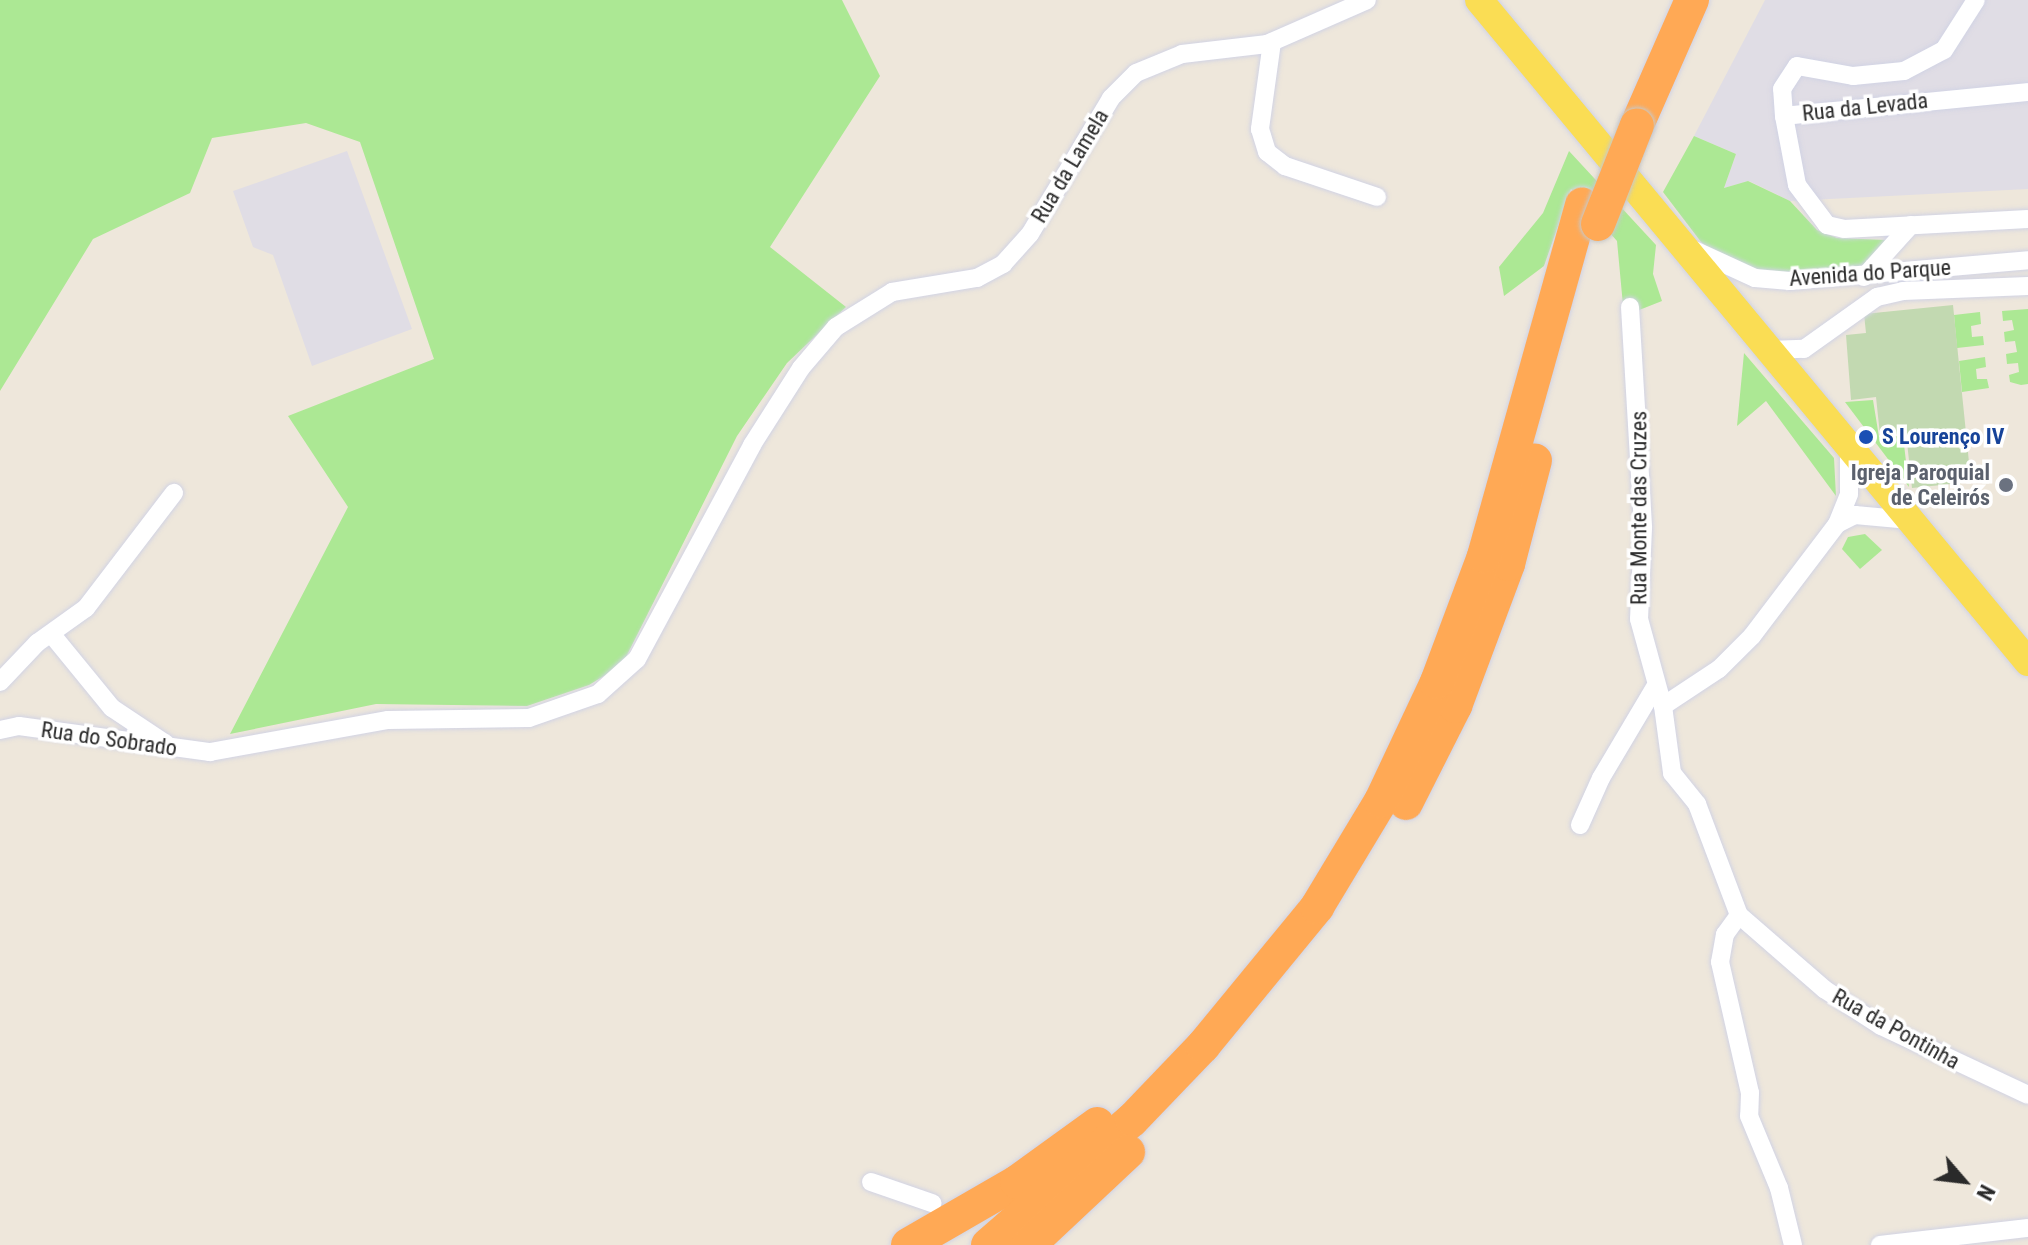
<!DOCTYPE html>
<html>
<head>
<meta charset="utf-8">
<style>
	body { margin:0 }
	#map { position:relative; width:2028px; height:1245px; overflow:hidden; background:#eee7db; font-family:"Roboto Condensed",sans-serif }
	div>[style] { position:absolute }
	.industrial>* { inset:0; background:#e0dde5 }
	.green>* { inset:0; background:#ace894 }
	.cemetery>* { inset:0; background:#c2d9b1 }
	.roads { filter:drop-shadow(0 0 2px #d1d3e4) drop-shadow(0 0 2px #d1d3e4) }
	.street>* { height:18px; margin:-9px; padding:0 9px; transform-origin:9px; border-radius:9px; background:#fff }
	.primary>* { height:28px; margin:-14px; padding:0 14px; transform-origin:14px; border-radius:14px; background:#fadd54 }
	.highway>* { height:34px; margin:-17px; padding:0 17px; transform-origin:17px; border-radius:17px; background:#ffa955 }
	.bridges { filter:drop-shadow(0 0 2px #c8c8c8) drop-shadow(0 0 2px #c8c8c8) }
	.highway-bridge>* { height:34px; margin:-17px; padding:0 17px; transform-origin:17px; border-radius:17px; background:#ffa955 }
	.dots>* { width:22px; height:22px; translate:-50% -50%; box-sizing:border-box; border:4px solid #fff; border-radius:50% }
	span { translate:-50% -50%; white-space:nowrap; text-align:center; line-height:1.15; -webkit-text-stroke:7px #fff; paint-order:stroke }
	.street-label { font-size:22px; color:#2a2a2a }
	.transit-label { font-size:22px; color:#164399; font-weight:700 }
	.left { translate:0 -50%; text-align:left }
	.worship-label { font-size:22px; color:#5b616d; font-weight:700 }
	.right { translate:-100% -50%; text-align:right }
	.north { position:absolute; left:1924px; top:1141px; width:80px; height:80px; -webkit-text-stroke:6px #fff; paint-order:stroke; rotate:118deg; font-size:22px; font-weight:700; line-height:32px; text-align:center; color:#2a2a2a }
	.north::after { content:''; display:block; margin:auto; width:28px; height:36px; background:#2a2a2a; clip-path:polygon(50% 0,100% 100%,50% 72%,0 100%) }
</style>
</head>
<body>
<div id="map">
	<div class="industrial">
		<div style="clip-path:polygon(1765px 0,2028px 0,2028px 189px,1790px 201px,1749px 181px,1724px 188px,1736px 154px,1694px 136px)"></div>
		<div style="clip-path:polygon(347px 151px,412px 329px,312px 366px,273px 255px,253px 247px,233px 191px)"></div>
	</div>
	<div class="green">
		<div style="clip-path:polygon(0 0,842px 0,880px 76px,770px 247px,846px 307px,787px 363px,737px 436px,622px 665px,589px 685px,527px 706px,376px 704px,230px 734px,348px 507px,288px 416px,434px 359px,360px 142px,306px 123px,212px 138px,190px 193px,93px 239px,0 391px)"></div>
		<div style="clip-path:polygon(1694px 136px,1736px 154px,1724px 188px,1748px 181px,1790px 201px,1817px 230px,1837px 238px,1886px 240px,1862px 267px,1769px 273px,1719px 256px,1701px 242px,1663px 192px)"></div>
		<div style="clip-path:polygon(1569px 151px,1656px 245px,1653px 274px,1662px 301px,1624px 316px,1617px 241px,1571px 189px,1544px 266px,1504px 296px,1499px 267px,1543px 213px)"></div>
		<div style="clip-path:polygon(2028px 309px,2028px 384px,2021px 385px,2010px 382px,2009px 375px,2019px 372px,2018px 363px,2007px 364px,2006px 354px,2017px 352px,2015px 341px,2005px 342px,2004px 332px,2014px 330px,2012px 320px,2003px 321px,2002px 311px)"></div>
		<div style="clip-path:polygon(1980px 312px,1981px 324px,1971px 326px,1972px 337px,1983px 336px,1984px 345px,1957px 348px,1954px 315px)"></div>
		<div style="clip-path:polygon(1744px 353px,1834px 458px,1836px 496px,1766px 401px,1737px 426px)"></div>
		<div style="clip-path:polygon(1985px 357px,1986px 367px,1976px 369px,1977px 379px,1987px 379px,1989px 388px,1962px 392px,1959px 361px)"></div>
		<div style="clip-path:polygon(1873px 400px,1879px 437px,1903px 436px,1909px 487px,1845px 402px)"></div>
		<div style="clip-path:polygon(1865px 534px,1882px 550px,1860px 569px,1842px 549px,1848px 537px)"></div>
	</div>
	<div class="cemetery">
		<div style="clip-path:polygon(1953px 305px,1971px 482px,1912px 488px,1906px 433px,1880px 435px,1876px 397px,1851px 400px,1846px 335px,1866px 333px,1864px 314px)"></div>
	</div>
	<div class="roads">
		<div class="street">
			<div style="left:1272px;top:42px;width:88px;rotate:97.9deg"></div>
			<div style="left:1260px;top:129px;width:24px;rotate:73deg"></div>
			<div style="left:1267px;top:152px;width:23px;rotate:38deg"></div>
			<div style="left:1285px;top:166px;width:97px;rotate:18.6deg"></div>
			<div style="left:2028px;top:92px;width:245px;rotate:174.4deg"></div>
			<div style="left:1784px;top:116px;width:70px;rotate:79.3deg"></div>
			<div style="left:1797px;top:185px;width:50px;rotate:53.1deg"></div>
			<div style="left:1827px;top:225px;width:17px;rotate:13deg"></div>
			<div style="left:1844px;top:229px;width:184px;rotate:-3.1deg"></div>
			<div style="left:1784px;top:116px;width:27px;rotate:-94deg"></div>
			<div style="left:1782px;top:89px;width:27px;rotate:-57deg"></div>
			<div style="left:1797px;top:66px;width:57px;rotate:10.1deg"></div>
			<div style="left:1853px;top:76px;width:51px;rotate:-5.6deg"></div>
			<div style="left:1904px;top:71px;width:45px;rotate:-27.7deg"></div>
			<div style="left:1944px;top:50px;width:59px;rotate:-57.4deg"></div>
			<div style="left:1694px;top:250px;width:67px;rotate:24.7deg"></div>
			<div style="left:1755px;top:278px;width:35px;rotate:5deg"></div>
			<div style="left:1790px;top:281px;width:239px;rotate:-5deg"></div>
			<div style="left:1864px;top:277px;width:70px;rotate:-47.9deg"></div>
			<div style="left:1630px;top:307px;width:221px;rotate:86.6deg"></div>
			<div style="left:1643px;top:528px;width:91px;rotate:92.5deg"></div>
			<div style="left:1639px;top:619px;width:90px;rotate:74.6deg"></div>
			<div style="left:1663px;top:706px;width:68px;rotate:82.3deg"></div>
			<div style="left:1672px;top:773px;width:40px;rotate:51deg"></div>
			<div style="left:1697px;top:804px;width:119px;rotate:69.3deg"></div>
			<div style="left:1739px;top:915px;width:113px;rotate:41deg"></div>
			<div style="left:1824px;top:989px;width:68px;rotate:33deg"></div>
			<div style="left:1881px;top:1026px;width:162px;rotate:25.1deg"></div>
			<div style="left:1768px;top:350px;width:36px;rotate:-2deg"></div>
			<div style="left:1804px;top:349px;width:90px;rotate:-35.5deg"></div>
			<div style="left:1877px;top:297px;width:27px;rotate:-13deg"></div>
			<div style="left:1903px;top:291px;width:125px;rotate:-2.3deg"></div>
			<div style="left:1837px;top:524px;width:20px;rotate:-27deg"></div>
			<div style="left:1855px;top:515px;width:55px;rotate:5.2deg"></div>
			<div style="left:53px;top:636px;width:93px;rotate:50.7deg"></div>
			<div style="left:112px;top:708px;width:65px;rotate:33.7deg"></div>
			<div style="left:0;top:682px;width:54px;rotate:-46.5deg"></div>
			<div style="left:37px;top:643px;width:60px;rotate:-35.5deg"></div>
			<div style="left:86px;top:608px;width:145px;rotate:-52.6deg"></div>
			<div style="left:1663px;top:706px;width:67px;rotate:-33.5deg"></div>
			<div style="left:1719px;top:669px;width:47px;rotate:-45deg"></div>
			<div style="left:1752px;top:636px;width:141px;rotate:-52.8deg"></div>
			<div style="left:1837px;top:524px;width:32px;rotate:-68deg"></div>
			<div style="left:1849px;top:494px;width:45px;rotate:-90deg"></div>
			<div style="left:0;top:730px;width:19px;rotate:-12deg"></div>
			<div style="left:19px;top:726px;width:193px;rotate:7.8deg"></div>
			<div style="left:210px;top:752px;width:181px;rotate:-10.2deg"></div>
			<div style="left:388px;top:720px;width:141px;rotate:-0.8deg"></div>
			<div style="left:529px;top:718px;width:73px;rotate:-19.2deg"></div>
			<div style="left:598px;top:694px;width:52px;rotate:-41.9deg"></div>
			<div style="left:637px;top:659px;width:243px;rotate:-61.7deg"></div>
			<div style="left:752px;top:445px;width:91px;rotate:-57.5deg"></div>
			<div style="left:801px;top:368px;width:54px;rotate:-49.5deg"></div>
			<div style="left:836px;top:327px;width:66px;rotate:-32deg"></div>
			<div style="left:892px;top:292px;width:86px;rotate:-9.4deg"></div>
			<div style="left:977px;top:278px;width:30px;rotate:-28deg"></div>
			<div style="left:1003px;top:264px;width:40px;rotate:-48deg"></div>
			<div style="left:1030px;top:234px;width:158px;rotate:-59.2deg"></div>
			<div style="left:1111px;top:98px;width:35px;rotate:-45deg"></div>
			<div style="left:1136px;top:73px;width:50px;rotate:-22.4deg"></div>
			<div style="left:1182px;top:54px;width:86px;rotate:-6.7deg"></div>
			<div style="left:1267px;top:44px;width:109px;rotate:-23.7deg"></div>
			<div style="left:1580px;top:825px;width:51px;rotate:-65.9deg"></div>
			<div style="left:1601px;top:778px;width:106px;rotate:-59.3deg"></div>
			<div style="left:1739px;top:915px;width:24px;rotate:126deg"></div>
			<div style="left:1725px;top:934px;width:28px;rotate:100deg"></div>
			<div style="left:1720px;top:962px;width:134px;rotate:77.1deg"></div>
			<div style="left:1750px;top:1093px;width:23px;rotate:92deg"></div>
			<div style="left:1749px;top:1116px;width:78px;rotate:67.4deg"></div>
			<div style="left:1779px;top:1188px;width:59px;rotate:76.2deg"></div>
			<div style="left:871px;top:1182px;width:65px;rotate:19deg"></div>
			<div style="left:1880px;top:1245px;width:149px;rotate:-6.6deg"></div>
		</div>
		<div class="primary">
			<div style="left:1479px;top:0;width:860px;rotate:50.33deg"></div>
		</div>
		<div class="highway">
			<div style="left:1637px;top:125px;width:137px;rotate:-66.3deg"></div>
			<div style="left:1406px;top:803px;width:109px;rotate:-63.2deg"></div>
			<div style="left:1455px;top:706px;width:152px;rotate:-69.5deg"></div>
			<div style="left:1508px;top:564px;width:107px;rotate:-75.4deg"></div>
			<div style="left:908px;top:1245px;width:126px;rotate:-30deg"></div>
			<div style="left:1017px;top:1182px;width:99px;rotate:-35.9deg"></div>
			<div style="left:988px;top:1245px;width:191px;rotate:-41deg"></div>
			<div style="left:1132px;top:1120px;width:103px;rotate:-46.2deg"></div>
			<div style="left:1203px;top:1046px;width:180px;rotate:-50.6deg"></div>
			<div style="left:1317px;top:907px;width:124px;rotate:-58.9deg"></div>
			<div style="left:1381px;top:801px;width:132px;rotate:-64.8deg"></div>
			<div style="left:1437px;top:682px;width:134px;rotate:-69.5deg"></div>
			<div style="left:1484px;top:556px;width:365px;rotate:-74.4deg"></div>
			<div style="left:1029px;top:1245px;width:136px;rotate:-43.2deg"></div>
		</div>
	</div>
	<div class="bridges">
		<div class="highway-bridge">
			<div style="left:1598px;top:224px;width:106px;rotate:-68.5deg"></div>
		</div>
	</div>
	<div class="dots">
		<div style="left:1866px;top:437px;background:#1a4fb4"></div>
		<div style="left:2006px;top:485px;background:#6b7280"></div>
	</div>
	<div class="street-label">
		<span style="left:1865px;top:107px;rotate:-6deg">Rua da Levada</span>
		<span style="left:1070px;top:166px;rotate:-59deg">Rua da Lamela</span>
		<span style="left:1870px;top:273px;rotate:-4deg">Avenida do Parque</span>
		<span style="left:1639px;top:508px;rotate:-90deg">Rua Monte das Cruzes</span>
		<span style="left:109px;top:739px;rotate:8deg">Rua do Sobrado</span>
		<span style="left:1896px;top:1029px;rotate:29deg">Rua da Pontinha</span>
	</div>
	<div class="transit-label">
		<span class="left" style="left:1882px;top:437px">S Lourenço IV</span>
	</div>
	<div class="worship-label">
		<span class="right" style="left:1990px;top:485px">Igreja Paroquial<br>de Celeirós</span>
	</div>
	<div class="north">N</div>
</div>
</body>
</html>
